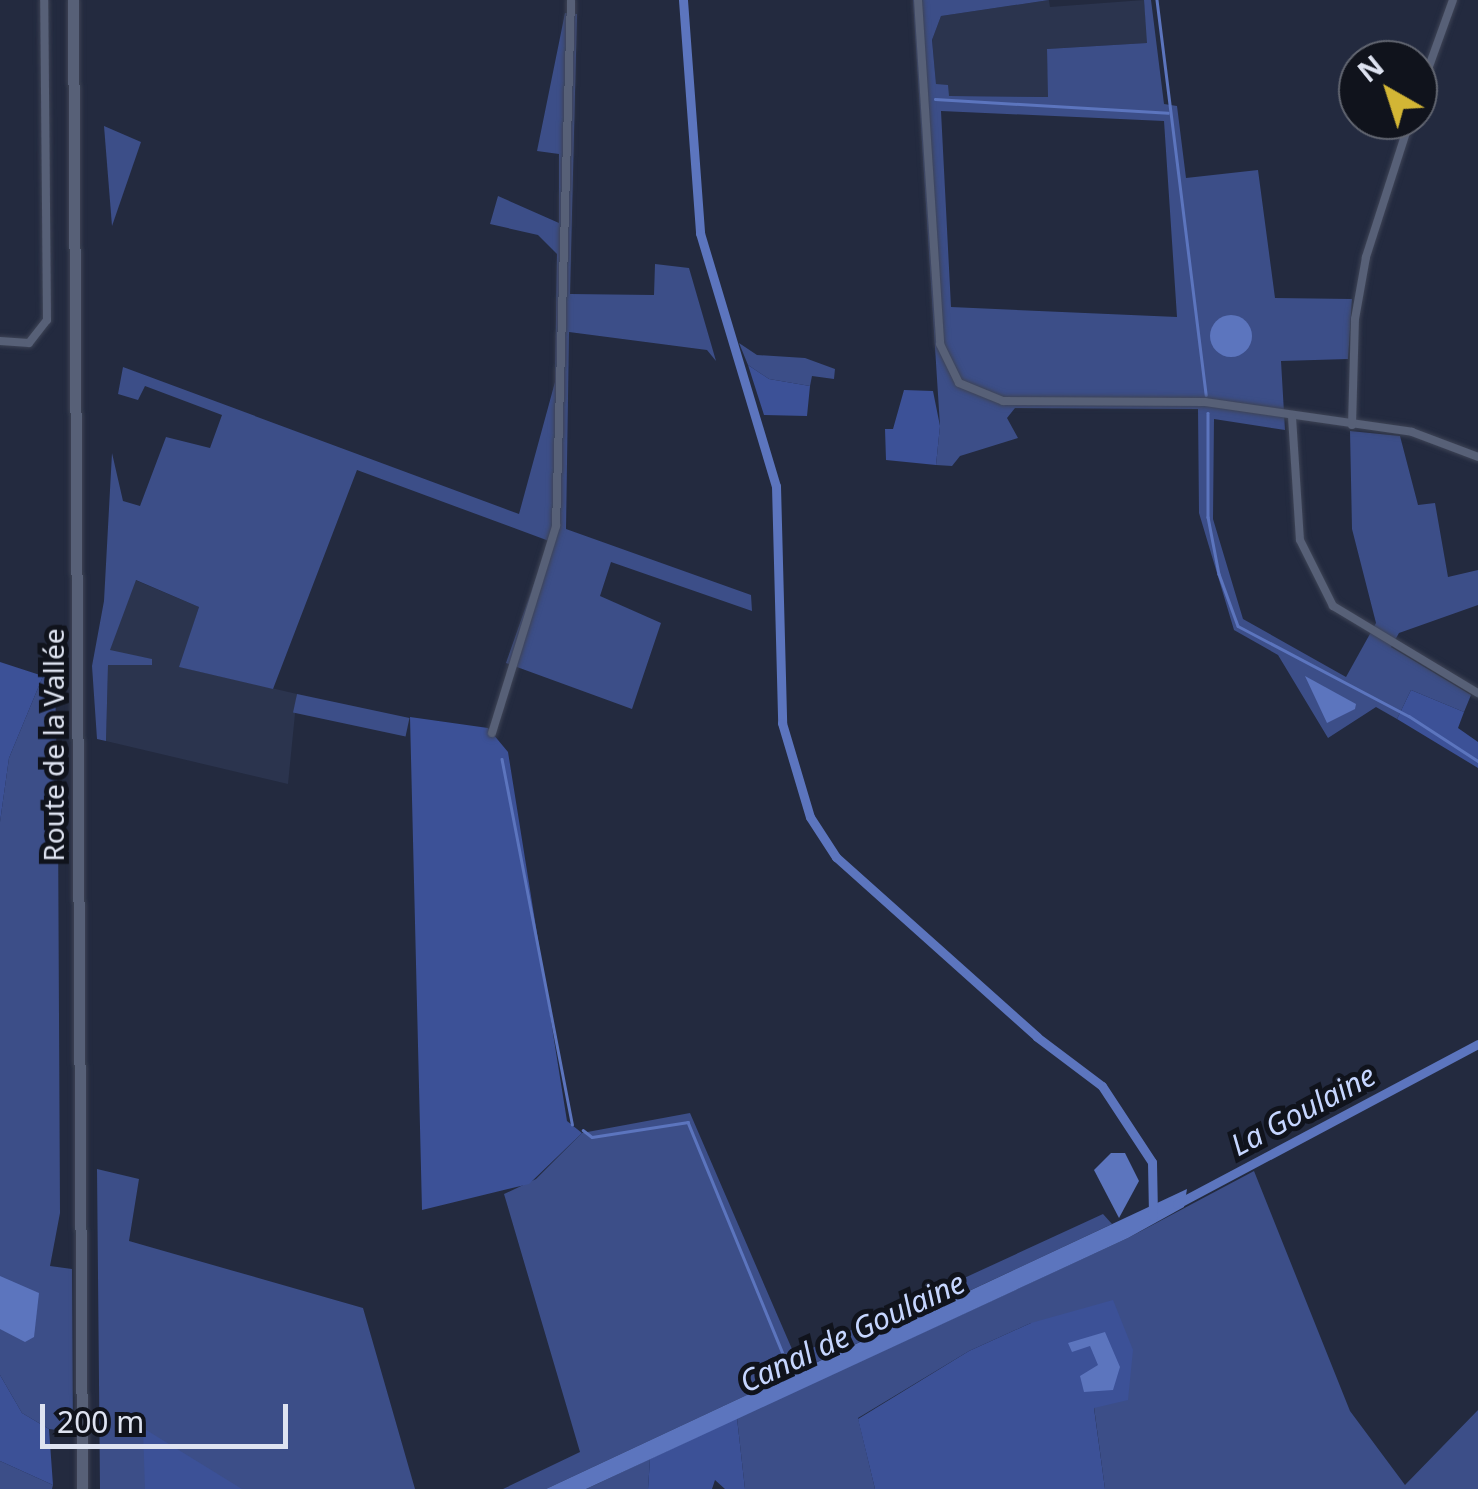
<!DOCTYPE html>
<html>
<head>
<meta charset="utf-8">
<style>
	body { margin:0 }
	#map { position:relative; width:1478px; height:1489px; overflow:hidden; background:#232a3f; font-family:"Noto Sans",sans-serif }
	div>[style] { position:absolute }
	.built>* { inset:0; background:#2b344e }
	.green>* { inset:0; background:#3c4e88; transform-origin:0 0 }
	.forest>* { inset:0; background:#3c5197 }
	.water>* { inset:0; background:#5c75be }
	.round { border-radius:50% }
	.stream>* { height:2.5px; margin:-1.25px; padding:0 1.25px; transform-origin:1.25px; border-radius:1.25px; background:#5c75be }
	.canal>* { height:9px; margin:-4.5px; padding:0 4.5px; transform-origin:4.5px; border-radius:4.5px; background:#5c75be }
	.roads { filter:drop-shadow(0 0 2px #3e4456) drop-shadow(0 0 2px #3e4456) }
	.minor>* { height:8px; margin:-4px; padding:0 4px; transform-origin:4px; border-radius:4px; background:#576077 }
	.secondary>* { height:11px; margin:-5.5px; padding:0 5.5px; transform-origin:5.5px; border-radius:5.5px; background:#576077 }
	span { translate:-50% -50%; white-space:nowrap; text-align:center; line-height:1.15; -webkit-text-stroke:10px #10131c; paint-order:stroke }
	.street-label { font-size:28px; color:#dee3f1 }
	.water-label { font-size:30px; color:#c6d6ff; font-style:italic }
	.north { position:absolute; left:1338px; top:40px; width:100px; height:100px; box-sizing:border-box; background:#10131c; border:2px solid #626671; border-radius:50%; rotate:321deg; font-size:28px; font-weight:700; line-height:40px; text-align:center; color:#dee3f1 }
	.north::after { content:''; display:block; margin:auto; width:35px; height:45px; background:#d3b635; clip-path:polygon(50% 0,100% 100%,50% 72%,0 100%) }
	.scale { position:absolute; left:40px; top:1404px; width:248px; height:45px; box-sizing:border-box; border:5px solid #dee3f1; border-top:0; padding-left:12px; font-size:30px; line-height:35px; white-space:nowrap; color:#dee3f1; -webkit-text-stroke:8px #10131c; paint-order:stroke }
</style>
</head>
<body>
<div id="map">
	<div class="built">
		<div style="clip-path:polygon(1049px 0,1050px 7px,1144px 0,1148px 43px,1047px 49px,1049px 97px,948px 96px,936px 85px,932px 40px,941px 16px)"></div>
		<div style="clip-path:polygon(135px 580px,199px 607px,180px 667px,297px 694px,288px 784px,106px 741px,108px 665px,152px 665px,151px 659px,109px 651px)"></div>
	</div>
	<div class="green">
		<div style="clip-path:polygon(evenodd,913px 0,1049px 0,941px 16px,932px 40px,936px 84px,948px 85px,949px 96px,1048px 97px,1047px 49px,1147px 43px,1144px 0,1151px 0,1164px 104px,1177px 106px,1186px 178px,1258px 170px,1275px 298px,1352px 299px,1348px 359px,1281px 361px,1285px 430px,1214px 419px,1213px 519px,1243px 619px,1346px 677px,1376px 623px,1352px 529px,1350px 431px,1400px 436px,1418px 505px,1435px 503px,1448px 577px,1478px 570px,1478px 605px,1399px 633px,1391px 647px,1471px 695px,1464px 712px,1411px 690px,1397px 719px,1376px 707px,1328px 738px,1278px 655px,1234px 630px,1199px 513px,1198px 409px,1015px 408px,1007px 418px,1018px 438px,960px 456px,952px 466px,936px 465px,940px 426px,913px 0,941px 111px,1164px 121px,1177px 317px,951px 307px,941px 111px)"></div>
		<div style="clip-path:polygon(565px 13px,577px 14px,570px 294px,654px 295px,655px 264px,689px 268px,716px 361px,707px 350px,569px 332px,566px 529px,751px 595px,752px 611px,611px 562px,600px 596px,661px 623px,632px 709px,506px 663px,549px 541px,357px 470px,273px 689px,179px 667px,199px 607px,136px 580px,110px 650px,152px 659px,152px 665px,108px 665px,106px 741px,97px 739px,92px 666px,104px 601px,112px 453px,123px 501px,140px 506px,166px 437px,210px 448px,222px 415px,145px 386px,138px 400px,118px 394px,123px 367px,519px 514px,555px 382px,557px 254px,538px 235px,490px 224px,498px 196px,559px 223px,559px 154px,537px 151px)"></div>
		<div style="clip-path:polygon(104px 126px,141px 142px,112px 226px)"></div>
		<div style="clip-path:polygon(739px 343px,757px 355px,805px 358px,835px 369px,834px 379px,812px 376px,810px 386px,769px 379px,748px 365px)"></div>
		<div style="clip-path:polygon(43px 676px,55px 681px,58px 817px,60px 1213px,50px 1266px,72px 1269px,73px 1432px,49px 1429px,22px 1413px,0 1375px,0 822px,9px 758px)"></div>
		<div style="left:297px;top:694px;width:115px;height:19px;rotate:12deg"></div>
		<div style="clip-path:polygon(690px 1113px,795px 1356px,1103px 1214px,1112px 1224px,546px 1489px,503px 1489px,580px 1452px,504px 1194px,536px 1179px,582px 1133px)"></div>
		<div style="clip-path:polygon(97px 1169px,139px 1179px,129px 1241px,363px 1308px,415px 1489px,100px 1489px)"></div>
		<div style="clip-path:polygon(1254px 1171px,1350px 1411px,1405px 1485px,1478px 1410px,1478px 1489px,1105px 1489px,1094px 1407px,1031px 1323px,969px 1351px,858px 1418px,875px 1489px,745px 1489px,737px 1418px,1128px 1238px)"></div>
		<div style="clip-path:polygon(650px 1459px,648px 1489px,586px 1489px,599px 1483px)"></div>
		<div style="clip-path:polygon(0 1461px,53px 1485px,52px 1489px,0 1489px)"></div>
	</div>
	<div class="forest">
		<div style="clip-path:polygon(748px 365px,769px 379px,810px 386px,807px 416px,764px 415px)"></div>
		<div style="clip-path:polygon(904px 390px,933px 391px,940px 426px,936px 465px,886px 460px,885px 429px,893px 429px)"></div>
		<div style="clip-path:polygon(0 662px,43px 676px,9px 758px,0 822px)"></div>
		<div style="clip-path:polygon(1411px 690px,1464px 712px,1458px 728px,1478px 742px,1478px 768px,1397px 719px)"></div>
		<div style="clip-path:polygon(410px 717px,488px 728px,508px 752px,567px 1121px,582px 1133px,529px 1184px,422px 1210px)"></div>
		<div style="clip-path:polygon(1113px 1300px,1133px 1350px,1128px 1400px,1094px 1408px,1105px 1489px,875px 1489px,858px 1419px,969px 1351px,1031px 1323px)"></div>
		<div style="clip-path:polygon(0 1375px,22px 1413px,49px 1429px,53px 1485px,0 1461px)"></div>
		<div style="clip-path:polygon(737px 1418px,745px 1489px,725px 1489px,715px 1480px,712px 1489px,648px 1489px,650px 1459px)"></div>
		<div style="clip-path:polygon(143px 1428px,242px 1489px,145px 1489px)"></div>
	</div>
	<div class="water">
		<div class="round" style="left:1210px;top:315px;width:42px;height:42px"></div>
		<div style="clip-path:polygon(1305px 676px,1356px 704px,1355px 709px,1327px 723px)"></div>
		<div style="clip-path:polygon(1111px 1153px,1125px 1153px,1139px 1181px,1119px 1218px,1094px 1170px)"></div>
		<div style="clip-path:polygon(1187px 1189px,1184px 1207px,1128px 1238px,586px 1489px,546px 1489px)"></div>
		<div style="clip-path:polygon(0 1276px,39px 1293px,34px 1337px,25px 1342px,0 1329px)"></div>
		<div style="clip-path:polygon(1105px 1332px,1120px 1367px,1113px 1390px,1084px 1392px,1080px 1376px,1098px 1365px,1090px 1346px,1072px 1352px,1068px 1343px)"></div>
	</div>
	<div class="stream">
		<div style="left:1157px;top:0;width:398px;rotate:82.9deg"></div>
		<div style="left:935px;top:99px;width:233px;rotate:3.4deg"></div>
		<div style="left:1208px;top:413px;width:104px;rotate:90deg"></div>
		<div style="left:1208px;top:517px;width:58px;rotate:79.1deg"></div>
		<div style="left:1219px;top:574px;width:55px;rotate:69.9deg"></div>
		<div style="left:1238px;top:626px;width:193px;rotate:27.8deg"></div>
		<div style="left:1409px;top:716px;width:82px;rotate:33.1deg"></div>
		<div style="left:502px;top:759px;width:372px;rotate:79.1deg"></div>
		<div style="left:583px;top:1130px;width:11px;rotate:38deg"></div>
		<div style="left:592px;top:1137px;width:97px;rotate:-8.9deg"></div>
		<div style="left:688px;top:1122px;width:264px;rotate:67.7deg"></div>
	</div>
	<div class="canal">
		<div style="left:683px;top:0;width:234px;rotate:85.8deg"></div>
		<div style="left:700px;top:233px;width:264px;rotate:73.3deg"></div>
		<div style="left:776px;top:486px;width:237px;rotate:88.5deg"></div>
		<div style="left:782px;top:723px;width:98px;rotate:73.4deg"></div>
		<div style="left:810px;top:817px;width:48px;rotate:57deg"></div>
		<div style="left:836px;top:857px;width:270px;rotate:41.8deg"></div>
		<div style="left:1037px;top:1037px;width:81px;rotate:37deg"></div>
		<div style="left:1102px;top:1086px;width:91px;rotate:56.7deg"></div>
		<div style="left:1152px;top:1162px;width:54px;rotate:88.9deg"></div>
		<div style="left:1177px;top:1204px;width:341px;rotate:-28deg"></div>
	</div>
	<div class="roads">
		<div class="minor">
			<div style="left:918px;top:0;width:345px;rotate:86.3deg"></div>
			<div style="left:940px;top:344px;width:43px;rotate:64deg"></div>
			<div style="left:959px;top:383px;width:48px;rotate:22.2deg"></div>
			<div style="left:1003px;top:401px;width:202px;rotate:0.3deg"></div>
			<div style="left:1205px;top:402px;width:209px;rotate:8.2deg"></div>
			<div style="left:1412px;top:432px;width:71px;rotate:20.7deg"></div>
			<div style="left:1418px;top:97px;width:103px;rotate:-70.2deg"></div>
			<div style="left:0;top:341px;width:29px;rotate:4deg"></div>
			<div style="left:29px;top:343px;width:29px;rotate:-52deg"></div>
			<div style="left:47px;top:320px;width:320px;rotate:-90.5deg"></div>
			<div style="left:1292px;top:417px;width:123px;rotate:86.3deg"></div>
			<div style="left:1300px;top:540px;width:74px;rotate:63.4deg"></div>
			<div style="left:1333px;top:606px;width:169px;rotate:31deg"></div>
			<div style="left:1352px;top:425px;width:106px;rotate:-88.4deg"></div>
			<div style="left:1355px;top:319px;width:63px;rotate:-79.9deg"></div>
			<div style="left:1366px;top:257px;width:144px;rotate:-72.2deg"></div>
			<div style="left:492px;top:733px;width:217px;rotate:-72.8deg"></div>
			<div style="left:556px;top:526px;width:526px;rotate:-88.37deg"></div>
		</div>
		<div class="secondary">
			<div style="left:73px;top:0;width:1489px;rotate:89.65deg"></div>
		</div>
	</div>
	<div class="street-label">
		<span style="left:53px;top:745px;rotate:-90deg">Route de la Vallée</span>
	</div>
	<div class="water-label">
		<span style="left:1303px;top:1110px;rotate:-28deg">La Goulaine</span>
		<span style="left:852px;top:1332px;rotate:-25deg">Canal de Goulaine</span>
	</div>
	<div class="north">N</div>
	<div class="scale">200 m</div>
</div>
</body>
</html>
